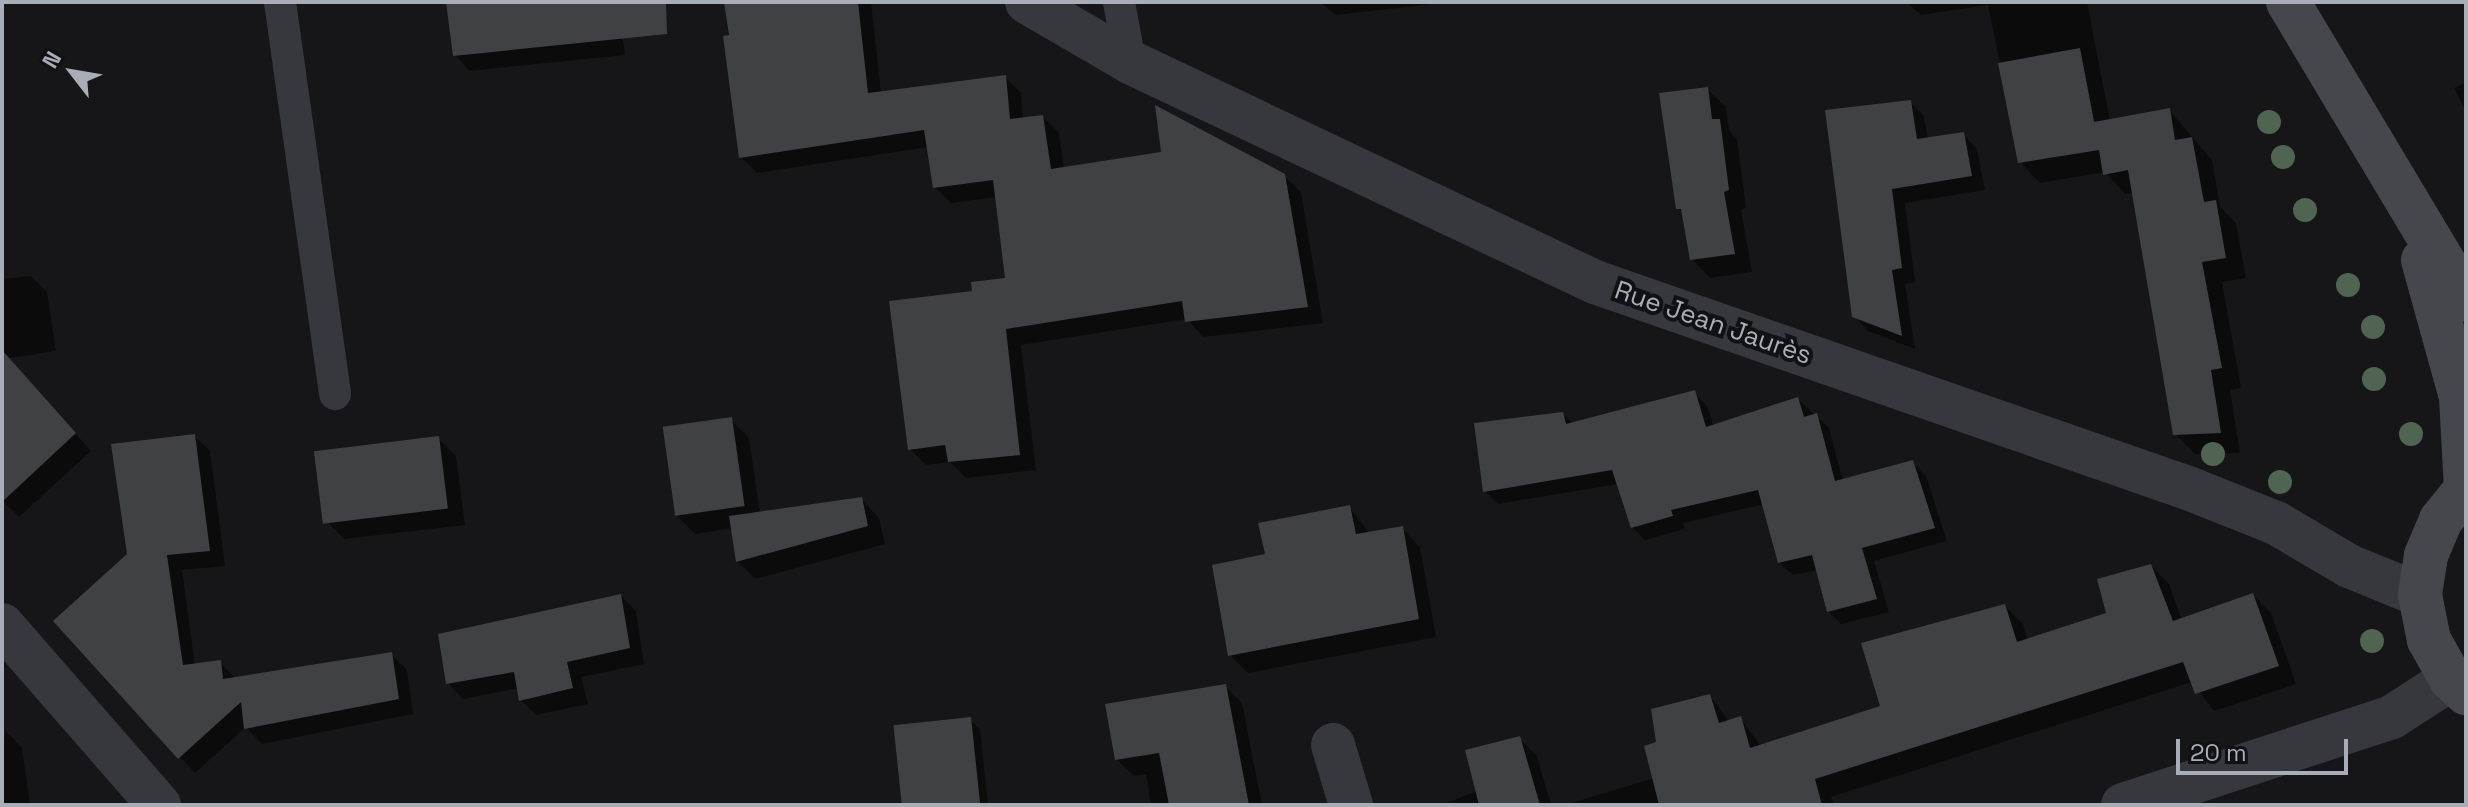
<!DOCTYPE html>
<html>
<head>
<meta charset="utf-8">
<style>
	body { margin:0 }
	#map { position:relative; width:2468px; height:807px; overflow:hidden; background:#161618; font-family:"Space Grotesk",sans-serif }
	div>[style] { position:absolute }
	.shadow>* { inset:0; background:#0007 }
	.building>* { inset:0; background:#404145; transform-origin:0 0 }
	.lane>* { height:32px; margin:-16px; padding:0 16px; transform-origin:16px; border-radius:16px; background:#37383d }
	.street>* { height:44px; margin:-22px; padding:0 22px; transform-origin:22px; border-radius:22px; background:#37383d }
	.secondary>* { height:44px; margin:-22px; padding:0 22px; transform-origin:22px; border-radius:22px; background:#45474d }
	.trees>* { width:24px; height:24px; margin:-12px; border-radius:50%; background:#506452 }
	span { translate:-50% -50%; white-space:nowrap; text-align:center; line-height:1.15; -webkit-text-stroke:8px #111113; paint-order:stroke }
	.street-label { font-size:26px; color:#a8adb8 }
	.frame { position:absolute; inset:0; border:4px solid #a8adb8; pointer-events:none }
	.north { position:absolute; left:32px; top:32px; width:80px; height:80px; -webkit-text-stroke:6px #111113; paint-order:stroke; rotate:301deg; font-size:22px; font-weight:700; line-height:32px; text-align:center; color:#a8adb8 }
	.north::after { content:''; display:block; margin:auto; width:28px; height:36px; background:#a8adb8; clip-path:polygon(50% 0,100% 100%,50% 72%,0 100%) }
	.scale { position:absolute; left:2176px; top:739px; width:172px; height:36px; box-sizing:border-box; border:4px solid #a8adb8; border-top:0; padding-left:10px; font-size:24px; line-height:28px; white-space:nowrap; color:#a8adb8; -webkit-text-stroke:6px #111113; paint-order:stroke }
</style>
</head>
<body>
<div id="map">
	<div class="shadow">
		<div style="clip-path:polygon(448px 2px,618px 2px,625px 55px,470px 71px,455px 55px)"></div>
		<div style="clip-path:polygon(725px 2px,871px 2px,881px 93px,1005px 77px,1021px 93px,1023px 119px,1043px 117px,1059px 133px,1064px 169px,1284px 176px,1301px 192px,1323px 323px,1203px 337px,1187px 319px,1021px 345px,1036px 470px,966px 478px,950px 462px,926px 465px,910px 449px,974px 293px,1007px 280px,997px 197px,951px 203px,935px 187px,929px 147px,757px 173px,741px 157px)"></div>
		<div style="clip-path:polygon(1320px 2px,1450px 2px,1336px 15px)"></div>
		<div style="clip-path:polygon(1907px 2px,2087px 2px,2110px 121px,2169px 110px,2212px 160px,2220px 207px,2236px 223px,2246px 278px,2222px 282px,2241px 388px,2230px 390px,2240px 453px,2195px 454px,2175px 434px,2134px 193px,2125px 194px,2105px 172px,2040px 183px,2020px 162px,1988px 5px,1921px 15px)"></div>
		<div style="clip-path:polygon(2466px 82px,2466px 112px,2454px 88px)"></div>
		<div style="clip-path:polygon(1707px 89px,1726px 107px,1729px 130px,1737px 139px,1746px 208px,1741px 210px,1752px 272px,1710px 278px,1692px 259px,1684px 215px,1678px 208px)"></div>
		<div style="clip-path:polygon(1910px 102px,1924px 116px,1928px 139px,1963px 134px,1977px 149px,1985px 190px,1905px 203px,1915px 282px,1905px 284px,1915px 349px,1868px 331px,1854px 316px)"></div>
		<div style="clip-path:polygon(31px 276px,47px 292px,56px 351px,9px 358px,91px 451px,19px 517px,2px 500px,2px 279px)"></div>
		<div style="clip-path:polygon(1694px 393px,1707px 406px,1714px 427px,1798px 399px,1829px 428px,1843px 481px,1913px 463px,1926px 476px,1947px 541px,1874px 561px,1889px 612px,1841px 624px,1828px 611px,1817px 570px,1793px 575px,1779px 562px,1764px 504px,1683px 523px,1685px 529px,1645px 540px,1632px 527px,1618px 484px,1498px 504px,1485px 491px,1563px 414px,1574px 424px)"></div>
		<div style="clip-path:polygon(731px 420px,749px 438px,760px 513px,861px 499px,879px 518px,885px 544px,756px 579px,737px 561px,733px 528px,695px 534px,677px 516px)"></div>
		<div style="clip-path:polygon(194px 436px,210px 451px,225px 566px,182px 570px,195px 666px,220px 662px,236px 679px,391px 654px,407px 670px,413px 714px,262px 744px,246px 727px,195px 773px,56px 622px,129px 554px)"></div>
		<div style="clip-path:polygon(438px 438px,456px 456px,465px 525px,344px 539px,326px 520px)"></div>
		<div style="clip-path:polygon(1350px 508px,1370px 534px,1402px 528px,1420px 547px,1436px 637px,1248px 673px,1230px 655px,1267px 556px)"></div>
		<div style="clip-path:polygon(2151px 566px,2169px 584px,2182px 620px,2253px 595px,2271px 613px,2296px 684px,2214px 711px,2192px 682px,1831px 797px,1834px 805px,1565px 805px,1654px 778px,1658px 744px,1710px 696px,1730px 722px,1740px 718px,1761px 746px,1883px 707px,2005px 606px,2023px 624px,2028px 641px,2109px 614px)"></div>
		<div style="clip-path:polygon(621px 596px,636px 611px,644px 664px,581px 677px,588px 704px,536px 715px,521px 700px,519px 688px,463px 699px,448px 683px)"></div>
		<div style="clip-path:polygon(1225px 686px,1242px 703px,1262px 805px,1151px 805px,1146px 774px,1134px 776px,1116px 759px)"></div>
		<div style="clip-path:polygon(970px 720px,980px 729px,988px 805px,905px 805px)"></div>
		<div style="clip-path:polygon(5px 730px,22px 748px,30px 805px,2px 805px)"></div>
		<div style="clip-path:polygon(1519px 738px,1537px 756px,1551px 805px,1441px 805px,1477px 791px)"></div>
	</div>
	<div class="building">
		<div style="clip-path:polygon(446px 2px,666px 2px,667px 34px,453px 56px)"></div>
		<div style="clip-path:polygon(724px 2px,858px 2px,868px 93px,1006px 75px,1010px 119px,1043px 115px,1051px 169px,1161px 152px,1155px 105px,1285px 174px,1308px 307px,1185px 322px,1182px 301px,1006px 329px,1020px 455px,948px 462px,945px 445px,908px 450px,889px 301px,972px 291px,971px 282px,1005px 278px,993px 180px,933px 188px,924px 130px,739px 158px,723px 36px,729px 35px)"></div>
		<div style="clip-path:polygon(2080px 48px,2097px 137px,2094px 122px,2170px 108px,2175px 140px,2192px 137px,2204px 202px,2216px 200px,2226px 258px,2202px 262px,2222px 368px,2211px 370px,2221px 433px,2173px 435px,2128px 170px,2103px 175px,2099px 150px,2018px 163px,1998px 63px)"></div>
		<div style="clip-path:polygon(1708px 87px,1712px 119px,1720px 119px,1729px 190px,1724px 192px,1735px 254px,1690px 260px,1681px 209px,1676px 209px,1659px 93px)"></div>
		<div style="clip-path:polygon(1911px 100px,1917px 139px,1964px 132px,1972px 176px,1892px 189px,1902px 268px,1892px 270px,1902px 336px,1852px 317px,1825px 110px)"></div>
		<div style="clip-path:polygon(2px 350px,76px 433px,2px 502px)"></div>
		<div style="clip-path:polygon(1695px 390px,1706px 427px,1798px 397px,1804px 417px,1817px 413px,1835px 481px,1913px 460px,1935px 528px,1862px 548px,1877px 599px,1827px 612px,1812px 555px,1778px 563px,1758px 490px,1671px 510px,1673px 516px,1631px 528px,1612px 470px,1483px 492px,1474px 423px,1563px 412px,1566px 424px)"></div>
		<div style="left:732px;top:417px;width:90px;height:70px;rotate:82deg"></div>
		<div style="clip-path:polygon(195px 434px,210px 551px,167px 555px,183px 665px,221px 660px,223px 679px,392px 652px,399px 699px,244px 729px,241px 702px,178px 759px,53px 621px,127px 554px,111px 444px)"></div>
		<div style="left:439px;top:436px;width:73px;height:126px;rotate:83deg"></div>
		<div style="clip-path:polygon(862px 497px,868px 526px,736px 562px,729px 516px)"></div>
		<div style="clip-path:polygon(1350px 505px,1356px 534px,1403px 526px,1419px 619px,1228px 656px,1212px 565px,1265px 554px,1258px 523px)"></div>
		<div style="clip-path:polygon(2151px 564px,2173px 621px,2253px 593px,2279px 666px,2195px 694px,2183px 662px,1815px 779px,1822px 805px,1659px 805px,1644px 746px,1656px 742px,1651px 709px,1710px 694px,1719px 723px,1741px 716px,1750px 748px,1880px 706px,1861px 643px,2005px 604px,2017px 642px,2106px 613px,2097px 579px)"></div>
		<div style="clip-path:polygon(621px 594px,630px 648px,567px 662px,573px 688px,519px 701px,514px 672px,446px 684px,438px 634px)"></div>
		<div style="clip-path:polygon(1226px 684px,1249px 805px,1169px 805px,1159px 753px,1115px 760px,1105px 704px)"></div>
		<div style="left:971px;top:717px;width:88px;height:78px;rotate:84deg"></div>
		<div style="clip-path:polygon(1520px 736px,1540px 805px,1479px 805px,1465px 750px)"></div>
	</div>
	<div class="lane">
		<div style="left:280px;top:2px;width:396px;rotate:82deg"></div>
		<div style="left:1119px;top:2px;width:61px;rotate:79.6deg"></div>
	</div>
	<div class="street">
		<div style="left:1027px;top:2px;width:119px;rotate:30.2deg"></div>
		<div style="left:1130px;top:62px;width:514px;rotate:25.32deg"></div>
		<div style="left:1595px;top:282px;width:628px;rotate:19.16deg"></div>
		<div style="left:2188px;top:488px;width:95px;rotate:21.7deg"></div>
		<div style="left:2276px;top:523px;width:85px;rotate:30.5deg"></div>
		<div style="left:2349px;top:566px;width:77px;rotate:22.2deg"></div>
		<div style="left:2px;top:625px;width:239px;rotate:48.9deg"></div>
		<div style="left:1333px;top:745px;width:63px;rotate:73.3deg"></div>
		<div style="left:2123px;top:805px;width:283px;rotate:-18.1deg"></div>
		<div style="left:2392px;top:717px;width:70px;rotate:-32.8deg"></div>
	</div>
	<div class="secondary">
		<div style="left:2288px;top:2px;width:347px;rotate:59.1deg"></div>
		<div style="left:2423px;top:260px;width:142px;rotate:74.5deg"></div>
		<div style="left:2461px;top:397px;width:92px;rotate:86.9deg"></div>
		<div style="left:2466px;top:489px;width:40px;rotate:129deg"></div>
		<div style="left:2441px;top:520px;width:39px;rotate:113deg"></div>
		<div style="left:2426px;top:556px;width:39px;rotate:99deg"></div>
		<div style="left:2420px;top:595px;width:46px;rotate:78.7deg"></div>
		<div style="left:2429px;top:640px;width:45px;rotate:60.6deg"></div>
		<div style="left:2451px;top:679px;width:21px;rotate:43deg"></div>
	</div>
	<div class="trees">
		<div style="left:2269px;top:122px"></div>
		<div style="left:2283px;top:157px"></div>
		<div style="left:2305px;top:210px"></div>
		<div style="left:2348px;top:285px"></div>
		<div style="left:2373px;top:327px"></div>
		<div style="left:2374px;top:379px"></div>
		<div style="left:2411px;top:434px"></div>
		<div style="left:2213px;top:454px"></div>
		<div style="left:2280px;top:482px"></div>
		<div style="left:2372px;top:641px"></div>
	</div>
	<div class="street-label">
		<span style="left:1713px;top:323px;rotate:19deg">Rue Jean Jaurès</span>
	</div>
	<div class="frame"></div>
	<div class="north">N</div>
	<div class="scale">20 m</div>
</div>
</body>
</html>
